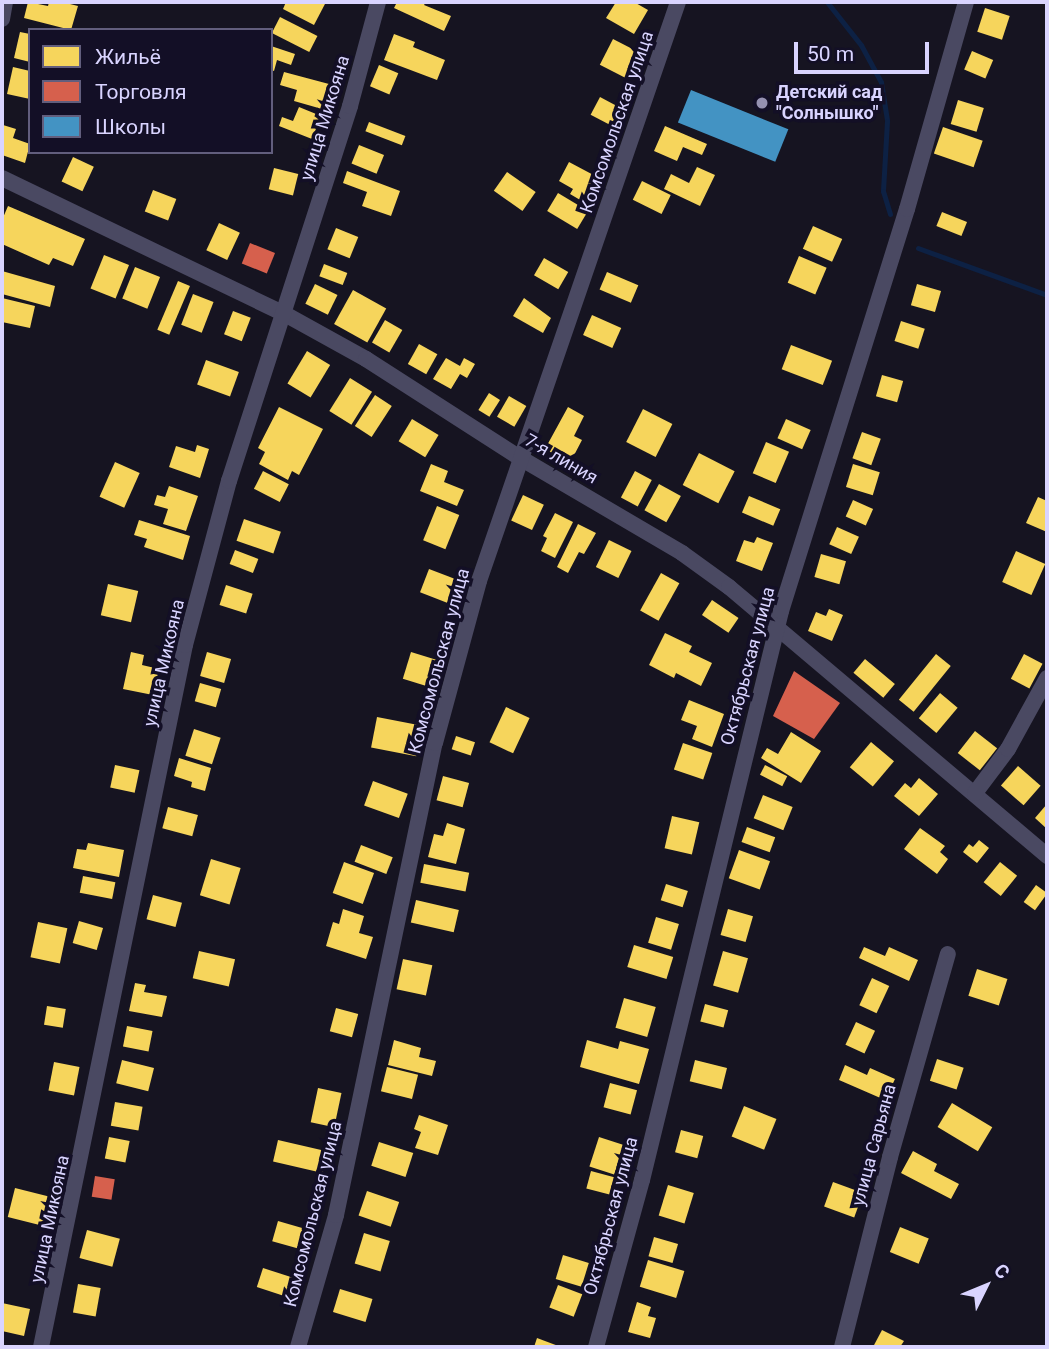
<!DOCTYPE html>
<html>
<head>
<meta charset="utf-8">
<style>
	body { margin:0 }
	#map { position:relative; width:1049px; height:1349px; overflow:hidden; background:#161421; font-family:Roboto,sans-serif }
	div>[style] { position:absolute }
	.homes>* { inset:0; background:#f6d55c; transform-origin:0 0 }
	.shops>* { inset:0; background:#d6604d; transform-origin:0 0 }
	.schools>* { inset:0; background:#4393c3; transform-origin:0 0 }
	.stream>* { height:5px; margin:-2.5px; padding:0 2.5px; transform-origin:2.5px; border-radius:2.5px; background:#0d2144 }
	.minor>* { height:16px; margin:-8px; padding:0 8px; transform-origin:8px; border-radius:8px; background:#4a4962 }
	.dots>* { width:19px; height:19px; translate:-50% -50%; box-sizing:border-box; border:4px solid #130f26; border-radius:50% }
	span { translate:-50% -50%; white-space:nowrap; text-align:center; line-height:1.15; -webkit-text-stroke:7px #130f26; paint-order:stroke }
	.poi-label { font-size:18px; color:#d9d4ff; font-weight:700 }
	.left { translate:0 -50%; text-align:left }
	.street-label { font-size:18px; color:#d9d4ff }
	.frame { position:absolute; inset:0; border:4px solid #d9d4ff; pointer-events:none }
	.legend { position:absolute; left:28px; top:28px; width:245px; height:126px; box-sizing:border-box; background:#130f26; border:2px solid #625e7d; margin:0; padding:9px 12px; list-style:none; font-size:21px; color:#d9d4ff }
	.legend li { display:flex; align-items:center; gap:14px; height:35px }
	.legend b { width:35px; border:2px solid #625e7d }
	.north { position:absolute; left:951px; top:1251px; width:70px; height:70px; -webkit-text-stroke:5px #130f26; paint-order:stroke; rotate:47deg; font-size:19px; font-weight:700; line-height:28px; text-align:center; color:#d9d4ff }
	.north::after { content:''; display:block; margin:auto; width:24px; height:32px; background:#d9d4ff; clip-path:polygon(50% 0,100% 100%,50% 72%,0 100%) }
	.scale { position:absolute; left:794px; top:42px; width:135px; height:32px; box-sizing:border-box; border:4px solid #d9d4ff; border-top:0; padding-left:9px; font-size:21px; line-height:24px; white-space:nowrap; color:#d9d4ff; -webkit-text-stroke:5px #130f26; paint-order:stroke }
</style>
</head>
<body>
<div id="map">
	<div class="homes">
		<div style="clip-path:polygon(28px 2px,48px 6px,49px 2px,62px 2px,78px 6px,71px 30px,24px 18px)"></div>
		<div style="clip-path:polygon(286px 2px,326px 2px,314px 25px,283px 9px)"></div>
		<div style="clip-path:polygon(397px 2px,426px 2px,424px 5px,451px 16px,444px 31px,394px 8px)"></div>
		<div style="clip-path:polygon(616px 2px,634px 2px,648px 10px,634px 34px,606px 18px)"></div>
		<div style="left:985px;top:8px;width:26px;height:25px;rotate:18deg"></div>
		<div style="left:280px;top:17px;width:42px;height:18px;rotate:27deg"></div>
		<div style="clip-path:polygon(20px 32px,30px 34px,30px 62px,14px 58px)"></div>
		<div style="clip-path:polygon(394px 34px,415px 42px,413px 47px,445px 60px,437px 80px,384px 60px)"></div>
		<div style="left:613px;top:39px;width:29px;height:29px;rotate:27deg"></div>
		<div style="clip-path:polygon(271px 46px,295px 54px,291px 65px,277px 60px,274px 71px,271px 70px)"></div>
		<div style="left:972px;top:51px;width:23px;height:20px;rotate:23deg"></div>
		<div style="left:379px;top:65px;width:21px;height:23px;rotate:23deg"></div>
		<div style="clip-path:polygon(13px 67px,30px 71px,30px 99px,7px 94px)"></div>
		<div style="clip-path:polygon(284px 72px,329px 84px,322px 109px,294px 101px,297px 90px,280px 85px)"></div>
		<div style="left:600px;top:97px;width:26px;height:20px;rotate:28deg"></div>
		<div style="left:958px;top:100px;width:27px;height:25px;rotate:17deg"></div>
		<div style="clip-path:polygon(299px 107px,321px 116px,312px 139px,279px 126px,282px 117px,293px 121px)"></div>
		<div style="left:369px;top:122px;width:39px;height:10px;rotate:21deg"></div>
		<div style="clip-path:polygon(3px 125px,16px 129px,13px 138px,30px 144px,25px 163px,2px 155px)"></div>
		<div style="clip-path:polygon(665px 126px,707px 144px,702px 155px,683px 147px,677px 161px,654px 151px)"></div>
		<div style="left:943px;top:127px;width:42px;height:28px;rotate:19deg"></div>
		<div style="left:359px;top:145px;width:27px;height:20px;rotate:22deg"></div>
		<div style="left:73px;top:157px;width:23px;height:27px;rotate:25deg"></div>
		<div style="clip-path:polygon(569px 162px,601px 179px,587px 204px,570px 194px,573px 189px,559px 181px)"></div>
		<div style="clip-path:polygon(697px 167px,715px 175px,700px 206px,664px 189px,671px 174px,689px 183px)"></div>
		<div style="left:274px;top:168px;width:25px;height:22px;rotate:14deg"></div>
		<div style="clip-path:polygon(347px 171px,400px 191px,391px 216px,362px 206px,367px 192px,343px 183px)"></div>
		<div style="left:507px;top:172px;width:35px;height:23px;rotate:35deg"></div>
		<div style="left:642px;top:181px;width:32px;height:21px;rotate:26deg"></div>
		<div style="left:153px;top:190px;width:25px;height:23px;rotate:21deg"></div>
		<div style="left:558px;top:193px;width:35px;height:21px;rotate:31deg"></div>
		<div style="clip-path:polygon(8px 206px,85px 239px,73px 266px,53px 258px,49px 265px,2px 244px,2px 220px)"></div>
		<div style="left:942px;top:212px;width:27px;height:15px;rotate:22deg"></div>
		<div style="left:219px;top:223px;width:23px;height:30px;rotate:25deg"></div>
		<div style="left:813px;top:226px;width:32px;height:25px;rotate:24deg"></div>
		<div style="left:336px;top:228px;width:24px;height:23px;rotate:22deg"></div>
		<div style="left:104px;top:255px;width:27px;height:36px;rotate:22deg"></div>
		<div style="left:799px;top:256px;width:30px;height:29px;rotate:23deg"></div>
		<div style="left:544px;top:258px;width:28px;height:20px;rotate:30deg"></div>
		<div style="left:324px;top:264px;width:25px;height:13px;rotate:21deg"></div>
		<div style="left:135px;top:267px;width:27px;height:34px;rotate:22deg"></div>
		<div style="clip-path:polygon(2px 271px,55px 286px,50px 307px,2px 294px)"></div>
		<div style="left:607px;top:272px;width:34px;height:19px;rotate:23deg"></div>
		<div style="left:178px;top:281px;width:13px;height:53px;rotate:23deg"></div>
		<div style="left:315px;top:284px;width:25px;height:22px;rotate:26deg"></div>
		<div style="left:917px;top:284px;width:25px;height:22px;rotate:16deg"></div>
		<div style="left:353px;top:290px;width:38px;height:39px;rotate:29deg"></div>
		<div style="left:193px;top:294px;width:22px;height:33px;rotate:21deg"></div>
		<div style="clip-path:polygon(2px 298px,35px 306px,30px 328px,2px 322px)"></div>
		<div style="clip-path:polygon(524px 298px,551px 318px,543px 333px,513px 316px)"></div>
		<div style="left:233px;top:311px;width:19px;height:25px;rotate:21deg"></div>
		<div style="left:592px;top:315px;width:32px;height:22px;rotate:24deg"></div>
		<div style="left:385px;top:320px;width:20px;height:26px;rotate:30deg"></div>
		<div style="left:901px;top:321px;width:25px;height:21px;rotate:18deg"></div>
		<div style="left:419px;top:344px;width:21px;height:23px;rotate:29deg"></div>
		<div style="left:791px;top:345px;width:44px;height:26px;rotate:21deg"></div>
		<div style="left:307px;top:351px;width:27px;height:38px;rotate:31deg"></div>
		<div style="clip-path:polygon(446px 358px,460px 366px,464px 358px,475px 364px,467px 378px,460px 374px,451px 389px,433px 379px)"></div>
		<div style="left:206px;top:360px;width:35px;height:26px;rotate:20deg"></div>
		<div style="left:882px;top:375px;width:22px;height:22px;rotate:16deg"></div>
		<div style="left:350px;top:378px;width:26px;height:39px;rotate:32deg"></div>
		<div style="left:489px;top:393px;width:13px;height:20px;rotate:32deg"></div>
		<div style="left:375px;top:395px;width:20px;height:37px;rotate:33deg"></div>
		<div style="left:509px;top:396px;width:20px;height:24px;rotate:30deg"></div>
		<div style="clip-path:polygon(279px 407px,323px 429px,299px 475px,292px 471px,288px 480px,259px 464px,265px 452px,258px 448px)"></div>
		<div style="clip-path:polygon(568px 407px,584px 416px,574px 436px,582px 440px,570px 463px,545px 449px)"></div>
		<div style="left:643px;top:409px;width:33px;height:37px;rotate:27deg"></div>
		<div style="left:412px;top:419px;width:31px;height:26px;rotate:31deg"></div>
		<div style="left:786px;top:419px;width:27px;height:21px;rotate:24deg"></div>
		<div style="left:862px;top:432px;width:20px;height:28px;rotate:20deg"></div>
		<div style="left:766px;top:442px;width:25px;height:34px;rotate:23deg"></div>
		<div style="clip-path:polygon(197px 445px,209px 449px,200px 478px,169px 467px,176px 446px,195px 452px)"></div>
		<div style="left:699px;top:453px;width:40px;height:36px;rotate:27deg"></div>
		<div style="left:115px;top:462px;width:27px;height:38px;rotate:24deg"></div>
		<div style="clip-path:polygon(431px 464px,448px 471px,444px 482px,464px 490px,457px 506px,420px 491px)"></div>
		<div style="left:853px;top:464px;width:28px;height:24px;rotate:17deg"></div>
		<div style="left:263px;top:471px;width:29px;height:20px;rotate:27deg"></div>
		<div style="left:635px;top:471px;width:19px;height:30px;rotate:28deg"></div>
		<div style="left:659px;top:484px;width:25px;height:30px;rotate:29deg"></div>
		<div style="clip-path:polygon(169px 486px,198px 496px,186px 531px,163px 524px,168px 509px,154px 505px,157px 495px,165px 497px)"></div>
		<div style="left:523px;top:495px;width:23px;height:28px;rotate:25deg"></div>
		<div style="left:749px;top:496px;width:34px;height:18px;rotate:23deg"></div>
		<div style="clip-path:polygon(1038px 497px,1047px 501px,1047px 532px,1026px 523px)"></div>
		<div style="left:853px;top:500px;width:22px;height:18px;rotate:24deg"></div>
		<div style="left:437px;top:506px;width:24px;height:37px;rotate:22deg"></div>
		<div style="clip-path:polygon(555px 513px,573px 522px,555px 558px,541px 551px,547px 538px,543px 536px)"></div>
		<div style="left:244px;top:519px;width:39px;height:23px;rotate:19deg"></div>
		<div style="clip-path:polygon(139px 520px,190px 536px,183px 560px,144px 547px,147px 539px,134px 535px)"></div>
		<div style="clip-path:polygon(578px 524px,596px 533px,584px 554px,579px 552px,568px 573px,557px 567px)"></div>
		<div style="left:837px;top:527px;width:24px;height:19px;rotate:24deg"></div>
		<div style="clip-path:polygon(757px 537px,773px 543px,762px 571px,736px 561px,744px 540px,754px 543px)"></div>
		<div style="left:609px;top:540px;width:25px;height:30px;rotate:26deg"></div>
		<div style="left:235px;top:550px;width:25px;height:15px;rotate:21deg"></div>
		<div style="left:1016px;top:551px;width:32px;height:34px;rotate:24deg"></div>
		<div style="left:821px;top:554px;width:26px;height:24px;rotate:16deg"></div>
		<div style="left:429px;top:569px;width:33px;height:25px;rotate:21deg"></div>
		<div style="left:661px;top:573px;width:21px;height:43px;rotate:29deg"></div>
		<div style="left:108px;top:584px;width:31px;height:32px;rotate:13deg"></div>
		<div style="left:226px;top:585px;width:28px;height:21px;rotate:18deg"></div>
		<div style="left:712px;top:600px;width:32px;height:18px;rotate:34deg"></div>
		<div style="clip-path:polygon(829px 609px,843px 615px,832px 641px,808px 631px,816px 612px,826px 616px)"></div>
		<div style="clip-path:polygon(665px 633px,692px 646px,689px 652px,712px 663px,701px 686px,676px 673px,674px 678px,649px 665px)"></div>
		<div style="clip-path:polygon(131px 652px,144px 655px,142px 665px,159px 669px,153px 695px,123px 689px)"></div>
		<div style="left:207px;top:652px;width:25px;height:25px;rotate:16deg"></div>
		<div style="left:411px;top:652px;width:28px;height:28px;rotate:17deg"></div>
		<div style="left:936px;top:654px;width:19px;height:59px;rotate:39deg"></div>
		<div style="left:1024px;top:654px;width:21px;height:28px;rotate:28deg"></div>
		<div style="left:865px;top:659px;width:39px;height:18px;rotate:40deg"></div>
		<div style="left:200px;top:683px;width:22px;height:19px;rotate:16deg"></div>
		<div style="left:940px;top:693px;width:23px;height:33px;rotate:40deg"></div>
		<div style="clip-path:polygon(689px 700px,724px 714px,712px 747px,692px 739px,697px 726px,681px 720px)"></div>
		<div style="left:506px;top:707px;width:26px;height:39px;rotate:25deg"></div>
		<div style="left:377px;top:717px;width:46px;height:31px;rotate:11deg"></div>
		<div style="left:194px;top:729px;width:28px;height:28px;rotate:18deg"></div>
		<div style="left:975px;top:731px;width:28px;height:28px;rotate:38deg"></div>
		<div style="clip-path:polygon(791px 732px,821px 751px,801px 783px,761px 758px,767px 748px,778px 754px)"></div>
		<div style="left:456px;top:736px;width:20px;height:14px;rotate:18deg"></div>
		<div style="left:871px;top:742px;width:30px;height:33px;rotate:40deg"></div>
		<div style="left:683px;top:743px;width:31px;height:28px;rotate:19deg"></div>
		<div style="clip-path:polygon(179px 758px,211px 768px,205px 791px,191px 787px,192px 782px,174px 776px)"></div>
		<div style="left:115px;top:765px;width:25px;height:23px;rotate:12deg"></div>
		<div style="left:765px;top:765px;width:25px;height:11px;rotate:27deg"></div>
		<div style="left:1018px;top:766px;width:30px;height:26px;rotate:41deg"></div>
		<div style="left:443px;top:776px;width:27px;height:25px;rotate:15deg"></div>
		<div style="clip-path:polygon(919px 778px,938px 794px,919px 816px,894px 796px,905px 783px,911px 788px)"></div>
		<div style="left:373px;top:781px;width:37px;height:26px;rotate:20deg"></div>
		<div style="left:763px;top:795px;width:32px;height:25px;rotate:22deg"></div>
		<div style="clip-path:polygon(1047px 804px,1047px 829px,1035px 818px)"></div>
		<div style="left:168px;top:807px;width:31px;height:22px;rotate:15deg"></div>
		<div style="left:672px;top:816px;width:28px;height:33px;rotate:13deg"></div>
		<div style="clip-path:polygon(447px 823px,465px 829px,456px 864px,428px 857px,434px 834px,443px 836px)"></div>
		<div style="left:747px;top:827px;width:30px;height:16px;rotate:20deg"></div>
		<div style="clip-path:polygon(920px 828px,945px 846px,940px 852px,948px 859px,937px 874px,904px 849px)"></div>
		<div style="clip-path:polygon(979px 840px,989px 848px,977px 863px,963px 852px,969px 844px,973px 847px)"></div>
		<div style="clip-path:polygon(88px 843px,124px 850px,119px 877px,73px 868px,77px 849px,86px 850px)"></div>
		<div style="left:361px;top:845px;width:34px;height:18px;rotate:21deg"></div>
		<div style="left:739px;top:850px;width:33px;height:30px;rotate:20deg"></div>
		<div style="left:211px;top:859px;width:31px;height:38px;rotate:17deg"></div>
		<div style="left:344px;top:862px;width:32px;height:33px;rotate:20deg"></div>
		<div style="left:1000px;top:862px;width:22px;height:26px;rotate:39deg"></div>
		<div style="left:424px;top:864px;width:46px;height:19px;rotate:11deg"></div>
		<div style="left:83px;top:876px;width:33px;height:17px;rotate:11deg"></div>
		<div style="left:666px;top:884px;width:23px;height:17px;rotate:18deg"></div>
		<div style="left:1036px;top:885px;width:14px;height:21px;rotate:36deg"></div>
		<div style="left:153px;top:895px;width:30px;height:25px;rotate:15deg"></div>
		<div style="left:416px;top:900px;width:44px;height:23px;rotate:13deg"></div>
		<div style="clip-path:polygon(343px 909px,364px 916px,359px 933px,373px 937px,366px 959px,326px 946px,333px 922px,339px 924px)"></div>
		<div style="left:728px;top:909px;width:26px;height:27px;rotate:16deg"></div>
		<div style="left:656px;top:917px;width:24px;height:27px;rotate:17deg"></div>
		<div style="left:79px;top:921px;width:25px;height:23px;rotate:16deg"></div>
		<div style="left:38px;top:922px;width:30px;height:36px;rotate:12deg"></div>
		<div style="left:634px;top:945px;width:41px;height:23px;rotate:17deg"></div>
		<div style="clip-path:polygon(864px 947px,885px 956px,889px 947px,918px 960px,909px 981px,859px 958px)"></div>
		<div style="left:199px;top:951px;width:37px;height:28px;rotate:13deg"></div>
		<div style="left:723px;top:951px;width:26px;height:36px;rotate:16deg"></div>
		<div style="left:403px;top:959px;width:30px;height:31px;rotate:12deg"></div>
		<div style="left:977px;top:969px;width:32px;height:28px;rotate:18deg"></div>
		<div style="left:872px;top:978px;width:19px;height:30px;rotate:25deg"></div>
		<div style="clip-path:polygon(135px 983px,146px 985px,144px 992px,167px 996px,162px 1017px,129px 1011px)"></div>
		<div style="left:624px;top:998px;width:33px;height:31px;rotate:16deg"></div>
		<div style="left:705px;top:1004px;width:24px;height:18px;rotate:15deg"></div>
		<div style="left:47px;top:1006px;width:19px;height:19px;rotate:9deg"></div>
		<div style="left:336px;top:1008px;width:23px;height:24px;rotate:15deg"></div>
		<div style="left:856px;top:1022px;width:21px;height:25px;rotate:25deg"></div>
		<div style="left:127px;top:1026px;width:26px;height:21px;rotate:11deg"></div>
		<div style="clip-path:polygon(394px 1040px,421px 1048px,419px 1057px,436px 1061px,432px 1076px,388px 1065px)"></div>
		<div style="clip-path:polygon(587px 1040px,618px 1049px,620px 1041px,649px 1049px,639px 1084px,580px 1067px)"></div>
		<div style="left:937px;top:1059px;width:28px;height:23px;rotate:18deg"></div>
		<div style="left:122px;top:1060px;width:33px;height:24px;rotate:14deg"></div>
		<div style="left:695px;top:1060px;width:33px;height:22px;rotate:14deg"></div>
		<div style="left:54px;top:1062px;width:26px;height:29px;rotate:11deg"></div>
		<div style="clip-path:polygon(845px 1065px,867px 1075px,870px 1068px,895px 1079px,885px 1100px,839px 1080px)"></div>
		<div style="left:387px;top:1067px;width:32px;height:25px;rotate:14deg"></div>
		<div style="left:610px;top:1083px;width:28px;height:25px;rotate:15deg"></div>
		<div style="left:318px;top:1088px;width:24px;height:35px;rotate:12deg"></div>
		<div style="left:115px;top:1102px;width:28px;height:24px;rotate:10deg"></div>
		<div style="left:952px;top:1103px;width:47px;height:28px;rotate:31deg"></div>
		<div style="left:744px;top:1106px;width:35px;height:33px;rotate:22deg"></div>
		<div style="clip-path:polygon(419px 1115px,448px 1125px,438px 1155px,415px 1148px,421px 1132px,414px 1129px)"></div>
		<div style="left:681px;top:1130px;width:23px;height:23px;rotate:15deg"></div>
		<div style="left:109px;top:1137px;width:21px;height:22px;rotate:11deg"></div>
		<div style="left:599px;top:1137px;width:26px;height:31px;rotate:18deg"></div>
		<div style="left:278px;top:1140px;width:51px;height:22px;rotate:13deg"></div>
		<div style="left:379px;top:1142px;width:36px;height:25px;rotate:18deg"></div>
		<div style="clip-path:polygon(913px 1151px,937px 1164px,934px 1171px,959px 1184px,951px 1199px,901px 1173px)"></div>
		<div style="left:591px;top:1171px;width:24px;height:18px;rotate:15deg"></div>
		<div style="left:833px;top:1182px;width:32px;height:26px;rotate:20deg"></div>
		<div style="left:668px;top:1185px;width:27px;height:32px;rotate:17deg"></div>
		<div style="left:15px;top:1188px;width:41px;height:30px;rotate:14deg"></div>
		<div style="left:367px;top:1191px;width:34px;height:26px;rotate:19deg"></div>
		<div style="left:278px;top:1221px;width:26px;height:21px;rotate:16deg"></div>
		<div style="left:900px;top:1227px;width:31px;height:27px;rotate:22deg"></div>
		<div style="left:87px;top:1230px;width:34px;height:29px;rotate:15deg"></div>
		<div style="left:364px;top:1233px;width:27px;height:32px;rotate:17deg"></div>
		<div style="left:654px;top:1237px;width:25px;height:20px;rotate:16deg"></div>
		<div style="left:563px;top:1255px;width:27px;height:25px;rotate:17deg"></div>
		<div style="left:648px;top:1260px;width:38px;height:28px;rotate:17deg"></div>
		<div style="left:263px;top:1268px;width:40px;height:20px;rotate:18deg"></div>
		<div style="left:78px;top:1284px;width:23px;height:29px;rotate:10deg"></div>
		<div style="left:558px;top:1285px;width:26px;height:24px;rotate:21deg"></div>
		<div style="left:340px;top:1289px;width:34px;height:24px;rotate:17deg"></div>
		<div style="clip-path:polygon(637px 1302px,651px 1307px,648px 1316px,656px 1318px,650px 1338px,628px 1332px)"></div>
		<div style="clip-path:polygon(2px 1303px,30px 1309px,24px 1336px,2px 1331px)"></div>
		<div style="clip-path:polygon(882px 1330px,904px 1341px,900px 1347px,873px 1347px)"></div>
		<div style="clip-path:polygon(537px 1338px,561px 1347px,534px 1347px)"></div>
	</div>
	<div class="shops">
		<div style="left:250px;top:243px;width:27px;height:22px;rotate:22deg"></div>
		<div style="clip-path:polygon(794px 671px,840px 703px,814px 739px,773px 716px)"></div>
		<div style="left:95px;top:1176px;width:20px;height:21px;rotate:9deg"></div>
	</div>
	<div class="schools">
		<div style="left:691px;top:90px;width:105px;height:35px;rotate:22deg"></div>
	</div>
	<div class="stream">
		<div style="left:827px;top:2px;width:55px;rotate:51.7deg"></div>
		<div style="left:861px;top:45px;width:42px;rotate:61.6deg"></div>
		<div style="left:881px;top:82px;width:39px;rotate:81deg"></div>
		<div style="left:887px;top:121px;width:70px;rotate:93.3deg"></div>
		<div style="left:883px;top:191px;width:24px;rotate:73deg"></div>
		<div style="left:918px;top:248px;width:137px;rotate:20deg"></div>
	</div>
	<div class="minor">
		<div style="left:2px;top:19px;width:17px;rotate:-80deg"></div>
		<div style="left:2px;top:178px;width:312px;rotate:25.7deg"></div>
		<div style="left:283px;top:313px;width:95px;rotate:29deg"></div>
		<div style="left:366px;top:359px;width:185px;rotate:32.7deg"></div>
		<div style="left:522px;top:459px;width:186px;rotate:30.4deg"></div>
		<div style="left:682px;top:553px;width:58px;rotate:35.9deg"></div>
		<div style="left:729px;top:587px;width:417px;rotate:40.2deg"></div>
		<div style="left:975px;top:793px;width:55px;rotate:-53.1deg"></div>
		<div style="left:1008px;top:749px;width:81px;rotate:-61.2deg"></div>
		<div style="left:41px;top:1347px;width:717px;rotate:-78.41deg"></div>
		<div style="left:185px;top:645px;width:170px;rotate:-75deg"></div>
		<div style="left:229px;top:481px;width:394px;rotate:-72.1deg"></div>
		<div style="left:350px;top:106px;width:108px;rotate:-74.9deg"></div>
		<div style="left:298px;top:1347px;width:137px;rotate:-73.9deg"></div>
		<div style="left:336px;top:1215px;width:482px;rotate:-78.2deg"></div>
		<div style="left:435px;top:743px;width:168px;rotate:-74.8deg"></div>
		<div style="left:479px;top:581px;width:612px;rotate:-71.03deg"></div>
		<div style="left:596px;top:1347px;width:173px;rotate:-74.6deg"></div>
		<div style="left:642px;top:1180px;width:586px;rotate:-76.27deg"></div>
		<div style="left:781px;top:611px;width:421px;rotate:-72.6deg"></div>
		<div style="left:907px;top:209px;width:215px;rotate:-74.1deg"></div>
		<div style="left:842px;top:1347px;width:196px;rotate:-75.8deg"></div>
		<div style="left:890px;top:1157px;width:211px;rotate:-74.1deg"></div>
	</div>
	<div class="dots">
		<div style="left:762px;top:103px;background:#9591b1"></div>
	</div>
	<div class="poi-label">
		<span class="left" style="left:776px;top:103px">Детский сад<br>"Солнышко"</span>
	</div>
	<div class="street-label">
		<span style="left:325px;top:118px;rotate:-73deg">улица Микояна</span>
		<span style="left:617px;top:122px;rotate:-71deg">Комсомольская улица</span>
		<span style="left:561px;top:459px;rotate:30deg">7-я линия</span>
		<span style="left:439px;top:661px;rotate:-75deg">Комсомольская улица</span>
		<span style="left:164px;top:663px;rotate:-77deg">улица Микояна</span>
		<span style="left:748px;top:666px;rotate:-75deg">Октябрьская улица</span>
		<span style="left:874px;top:1145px;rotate:-75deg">улица Сарьяна</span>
		<span style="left:313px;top:1214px;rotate:-76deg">Комсомольская улица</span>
		<span style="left:611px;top:1216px;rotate:-75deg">Октябрьская улица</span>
		<span style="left:50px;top:1219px;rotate:-78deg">улица Микояна</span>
	</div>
	<div class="frame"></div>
	<ul class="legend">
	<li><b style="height:19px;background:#f6d55c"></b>Жильё</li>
	<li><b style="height:19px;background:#d6604d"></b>Торговля</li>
	<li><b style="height:19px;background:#4393c3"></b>Школы</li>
	</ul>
	<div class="north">С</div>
	<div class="scale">50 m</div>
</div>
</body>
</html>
